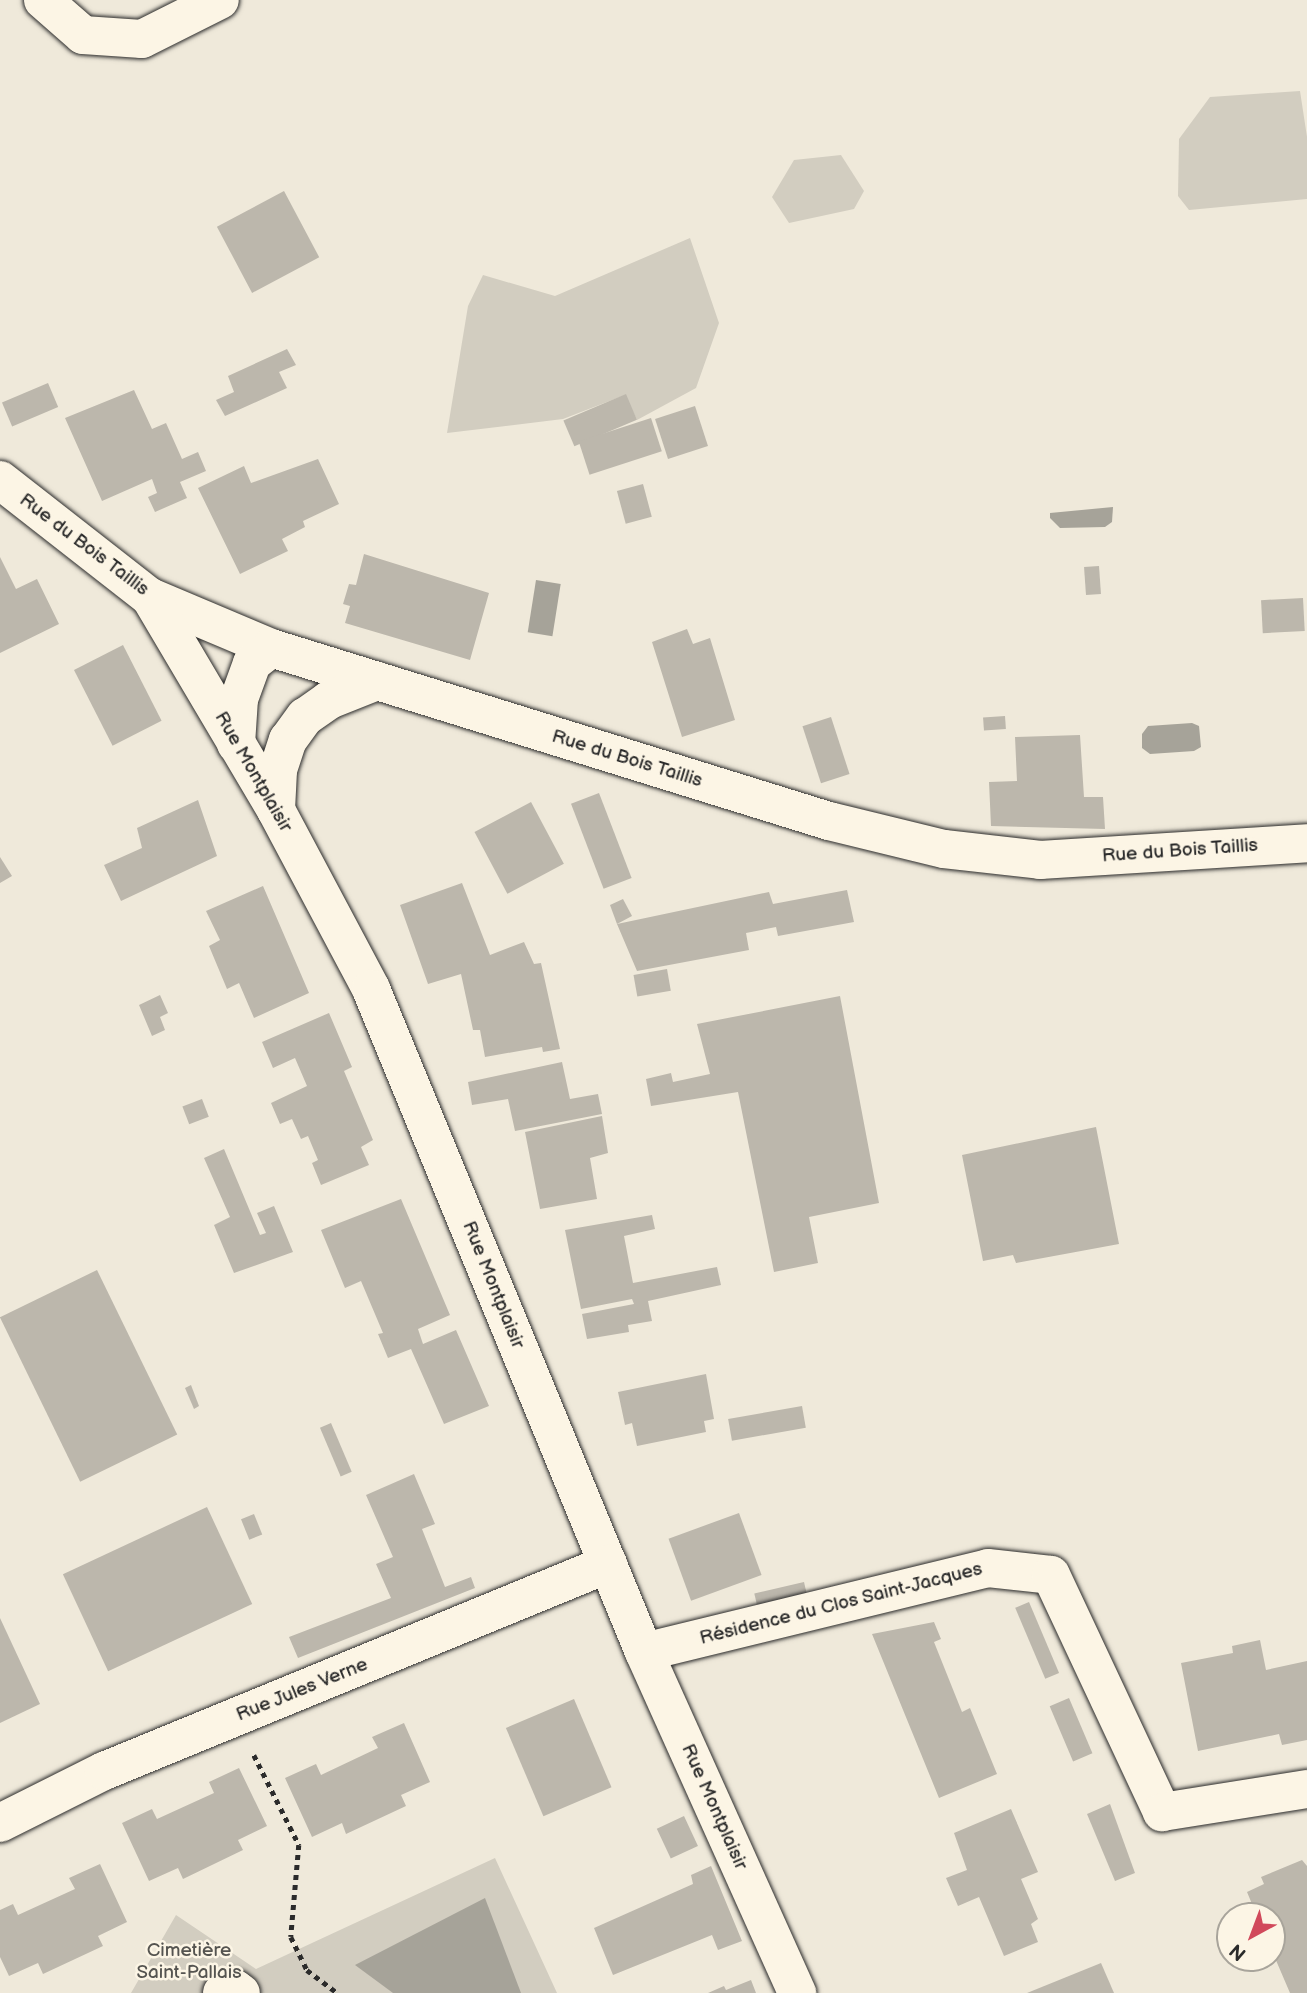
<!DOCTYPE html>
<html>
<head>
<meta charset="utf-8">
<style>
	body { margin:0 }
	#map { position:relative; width:1307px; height:1993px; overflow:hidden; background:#efe9da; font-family:"Balsamiq Sans",sans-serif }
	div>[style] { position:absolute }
	.green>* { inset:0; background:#d2cdc0 }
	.water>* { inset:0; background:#a6a399; transform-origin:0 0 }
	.building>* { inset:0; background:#bcb7ac; transform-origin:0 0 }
	.path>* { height:4.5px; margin-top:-2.25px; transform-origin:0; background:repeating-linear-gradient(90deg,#2b2b2b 0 5px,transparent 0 10px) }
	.roads { filter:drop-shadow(0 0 2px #2b2b2b) drop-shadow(0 0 2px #2b2b2b) }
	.minor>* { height:38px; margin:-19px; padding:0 19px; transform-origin:19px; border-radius:19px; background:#fcf5e5 }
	span { translate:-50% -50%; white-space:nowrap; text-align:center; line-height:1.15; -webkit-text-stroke:5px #fcf5e5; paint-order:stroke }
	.street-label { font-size:19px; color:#2b2b2b }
	.park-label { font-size:19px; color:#555450 }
	.north { position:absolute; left:1216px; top:1902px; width:70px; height:70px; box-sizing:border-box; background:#fcf5e5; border:2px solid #a8a49b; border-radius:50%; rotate:221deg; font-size:19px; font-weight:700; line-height:28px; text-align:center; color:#2b2b2b }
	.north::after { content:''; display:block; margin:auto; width:24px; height:32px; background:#d1495b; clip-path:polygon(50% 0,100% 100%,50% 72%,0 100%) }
</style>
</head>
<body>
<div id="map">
	<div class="green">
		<div style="clip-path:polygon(1300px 91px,1307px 137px,1307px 199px,1189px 210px,1178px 196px,1179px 139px,1210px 97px)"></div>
		<div style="clip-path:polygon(841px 155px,864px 191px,854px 209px,789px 223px,772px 197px,794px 160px)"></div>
		<div style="clip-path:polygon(690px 238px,719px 323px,696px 388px,637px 420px,625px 395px,563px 419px,447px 433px,468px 306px,483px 275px,555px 296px)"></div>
		<div style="clip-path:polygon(495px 1858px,557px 1993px,131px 1993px,176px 1915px,256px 1969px)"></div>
	</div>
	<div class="water">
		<div style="clip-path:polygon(1113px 507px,1112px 522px,1105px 527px,1060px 528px,1050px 518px,1050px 513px)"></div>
		<div style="left:536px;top:580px;width:25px;height:53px;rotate:9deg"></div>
		<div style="clip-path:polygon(1192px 723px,1199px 726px,1201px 747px,1194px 751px,1150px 754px,1142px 748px,1142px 734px,1148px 726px)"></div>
		<div style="clip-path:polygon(485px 1898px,521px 1993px,393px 1993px,355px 1965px)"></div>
	</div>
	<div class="building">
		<div style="left:284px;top:191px;width:75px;height:76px;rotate:62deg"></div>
		<div style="clip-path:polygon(287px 349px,296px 365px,279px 372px,287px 388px,225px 416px,216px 400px,234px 392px,228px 376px)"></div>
		<div style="left:48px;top:383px;width:26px;height:50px;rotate:67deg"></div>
		<div style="clip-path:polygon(134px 390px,152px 429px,166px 423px,182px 459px,198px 452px,206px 471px,180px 482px,187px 498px,155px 512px,148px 497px,157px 493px,152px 479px,102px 501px,65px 418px)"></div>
		<div style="left:626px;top:394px;width:28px;height:68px;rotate:67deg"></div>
		<div style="left:695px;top:406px;width:42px;height:42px;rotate:72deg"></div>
		<div style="left:651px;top:418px;width:35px;height:76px;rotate:72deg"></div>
		<div style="clip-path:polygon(318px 459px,339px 504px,303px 521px,305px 527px,282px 539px,288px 551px,240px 574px,198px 488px,244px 466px,251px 483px)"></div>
		<div style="left:643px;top:484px;width:34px;height:27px;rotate:75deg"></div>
		<div style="clip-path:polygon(364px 554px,489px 593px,470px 660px,345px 623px,350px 606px,343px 604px,349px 584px,356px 585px)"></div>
		<div style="clip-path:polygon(0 557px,16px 589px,37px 579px,59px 624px,0 653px)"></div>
		<div style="left:1099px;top:566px;width:28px;height:15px;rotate:86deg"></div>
		<div style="left:1303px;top:598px;width:33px;height:42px;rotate:87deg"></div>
		<div style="clip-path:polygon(687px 629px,693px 644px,710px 638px,735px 720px,682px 737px,652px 642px)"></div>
		<div style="left:123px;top:645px;width:85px;height:55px;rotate:63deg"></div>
		<div style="left:1005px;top:716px;width:13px;height:22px;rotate:86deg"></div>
		<div style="left:831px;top:717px;width:60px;height:30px;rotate:72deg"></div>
		<div style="clip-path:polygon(1080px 735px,1084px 797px,1103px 797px,1105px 829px,991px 826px,989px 782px,1017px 781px,1015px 737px)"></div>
		<div style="left:599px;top:793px;width:91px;height:30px;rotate:69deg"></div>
		<div style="clip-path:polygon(198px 800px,217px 856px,121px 901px,104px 865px,142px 848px,137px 828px)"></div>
		<div style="left:531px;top:802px;width:70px;height:64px;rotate:62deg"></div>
		<div style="clip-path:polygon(0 857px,12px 876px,0 883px)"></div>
		<div style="clip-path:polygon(462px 883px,490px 955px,524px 942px,534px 964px,541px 963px,560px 1049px,543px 1052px,542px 1047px,485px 1057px,480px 1030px,473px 1030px,461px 974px,428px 984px,400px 905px)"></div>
		<div style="clip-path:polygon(263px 886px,309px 993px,254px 1018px,239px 983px,227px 989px,209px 946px,220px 940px,206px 911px)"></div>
		<div style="clip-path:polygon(847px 890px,854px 922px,778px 936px,776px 927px,746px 933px,749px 950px,637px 971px,617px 924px,769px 892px,773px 904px)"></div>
		<div style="clip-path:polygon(623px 899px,632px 916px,617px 924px,610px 905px)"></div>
		<div style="left:667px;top:969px;width:22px;height:34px;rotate:80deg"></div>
		<div style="clip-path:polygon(160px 995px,168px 1013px,160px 1017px,165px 1030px,152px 1036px,139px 1005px)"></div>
		<div style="clip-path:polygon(840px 996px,879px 1203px,809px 1217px,818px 1263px,774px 1272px,738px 1092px,651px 1106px,646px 1079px,671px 1073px,673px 1082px,710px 1074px,697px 1024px)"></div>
		<div style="clip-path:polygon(329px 1013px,352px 1067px,344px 1071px,373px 1140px,361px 1147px,369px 1165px,321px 1185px,312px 1163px,318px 1160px,308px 1136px,301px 1139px,292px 1119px,280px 1124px,271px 1103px,307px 1086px,295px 1058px,273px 1068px,262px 1042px)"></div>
		<div style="clip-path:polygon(562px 1062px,570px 1099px,598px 1094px,602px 1114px,515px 1131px,508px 1099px,472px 1105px,468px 1082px)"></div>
		<div style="left:202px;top:1099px;width:19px;height:21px;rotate:69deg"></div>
		<div style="clip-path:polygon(602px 1116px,608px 1153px,590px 1158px,597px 1199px,540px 1209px,525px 1132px)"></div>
		<div style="clip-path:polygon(1096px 1127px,1119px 1244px,1016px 1263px,1013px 1255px,983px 1261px,962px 1155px)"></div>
		<div style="clip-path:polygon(224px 1149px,260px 1235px,266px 1233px,257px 1213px,274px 1206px,293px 1252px,234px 1273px,214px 1225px,230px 1217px,204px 1158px)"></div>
		<div style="clip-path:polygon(401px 1199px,450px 1315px,418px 1329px,423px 1344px,456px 1330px,489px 1406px,444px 1424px,411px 1349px,388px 1358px,378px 1334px,383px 1333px,361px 1281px,345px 1288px,321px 1230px)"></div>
		<div style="clip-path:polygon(652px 1215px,655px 1229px,624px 1236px,633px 1283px,717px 1267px,721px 1285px,648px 1301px,652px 1321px,628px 1325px,629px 1332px,587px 1339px,582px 1314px,634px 1304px,632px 1299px,581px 1309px,565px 1230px)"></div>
		<div style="left:97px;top:1270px;width:183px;height:108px;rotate:64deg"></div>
		<div style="clip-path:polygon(706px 1374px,714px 1419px,704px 1421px,706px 1432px,637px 1446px,632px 1423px,625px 1425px,618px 1392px)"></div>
		<div style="clip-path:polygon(191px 1385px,199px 1406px,194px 1409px,185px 1388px)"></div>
		<div style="left:802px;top:1406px;width:22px;height:75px;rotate:80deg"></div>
		<div style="left:331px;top:1423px;width:53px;height:12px;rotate:67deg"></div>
		<div style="clip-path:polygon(414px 1474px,435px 1524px,422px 1529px,445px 1587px,471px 1577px,475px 1588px,298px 1658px,289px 1637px,391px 1598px,376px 1564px,393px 1557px,366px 1495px)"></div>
		<div style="left:207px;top:1507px;width:107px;height:159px;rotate:65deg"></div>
		<div style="left:739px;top:1513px;width:66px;height:75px;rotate:70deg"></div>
		<div style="left:254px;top:1514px;width:22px;height:14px;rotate:68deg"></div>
		<div style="left:804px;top:1582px;width:17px;height:51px;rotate:77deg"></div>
		<div style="left:1029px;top:1602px;width:77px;height:15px;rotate:67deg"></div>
		<div style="clip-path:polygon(0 1618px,40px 1704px,0 1723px)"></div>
		<div style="clip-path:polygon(934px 1622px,941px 1639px,934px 1642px,962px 1712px,970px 1708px,997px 1774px,939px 1798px,872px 1634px)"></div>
		<div style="clip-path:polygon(1260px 1640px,1266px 1670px,1307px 1661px,1307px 1740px,1282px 1745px,1279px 1734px,1198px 1751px,1181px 1663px,1233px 1653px,1232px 1646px)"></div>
		<div style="left:1069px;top:1698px;width:60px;height:21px;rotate:67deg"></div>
		<div style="left:574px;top:1699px;width:96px;height:74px;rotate:67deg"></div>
		<div style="clip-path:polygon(404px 1723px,430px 1782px,401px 1795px,406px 1806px,346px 1834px,342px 1823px,312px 1837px,285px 1778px,316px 1764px,321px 1775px,378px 1748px,372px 1737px)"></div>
		<div style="clip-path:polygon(239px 1768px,267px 1826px,238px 1840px,243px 1850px,183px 1879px,178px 1868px,149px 1881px,122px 1823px,152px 1809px,157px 1819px,214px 1793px,209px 1782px)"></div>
		<div style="clip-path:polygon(1110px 1804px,1135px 1873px,1115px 1881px,1087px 1814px)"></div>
		<div style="clip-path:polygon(1011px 1809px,1038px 1872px,1021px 1879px,1038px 1919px,1031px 1924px,1038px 1942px,1004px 1956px,979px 1897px,958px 1906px,946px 1878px,967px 1870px,954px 1833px)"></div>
		<div style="left:684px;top:1816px;width:33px;height:30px;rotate:65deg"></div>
		<div style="clip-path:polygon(1302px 1860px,1307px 1866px,1307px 1993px,1290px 1993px,1272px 1951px,1272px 1916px,1257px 1916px,1247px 1892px,1264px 1884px,1261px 1877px)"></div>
		<div style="clip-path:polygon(100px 1864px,127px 1922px,98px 1936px,103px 1946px,43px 1974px,38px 1963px,9px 1976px,0 1957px,0 1910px,13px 1904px,18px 1915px,75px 1889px,69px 1878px)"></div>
		<div style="clip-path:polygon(711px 1866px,742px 1941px,718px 1950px,712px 1935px,613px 1975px,594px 1928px,693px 1884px,691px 1875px)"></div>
		<div style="clip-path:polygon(1101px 1963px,1114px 1993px,1027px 1993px)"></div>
		<div style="clip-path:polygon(751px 1980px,756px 1993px,708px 1993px,724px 1986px,726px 1990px)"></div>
	</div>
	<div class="path">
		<div style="left:254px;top:1755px;width:101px;rotate:63.4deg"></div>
		<div style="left:299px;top:1845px;width:92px;rotate:95deg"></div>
		<div style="left:291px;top:1937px;width:37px;rotate:64deg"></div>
		<div style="left:307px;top:1970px;width:39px;rotate:37deg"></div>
	</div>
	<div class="roads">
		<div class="minor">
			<div style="left:43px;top:0;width:53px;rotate:41.2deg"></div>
			<div style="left:83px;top:35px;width:59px;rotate:3.9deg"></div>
			<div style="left:142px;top:39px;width:87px;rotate:-26.6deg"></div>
			<div style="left:0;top:480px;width:190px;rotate:38deg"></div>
			<div style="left:150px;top:597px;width:131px;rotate:22.9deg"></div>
			<div style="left:271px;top:648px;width:584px;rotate:17.23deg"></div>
			<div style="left:829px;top:821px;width:118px;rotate:13.7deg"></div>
			<div style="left:944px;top:849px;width:97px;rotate:6.5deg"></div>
			<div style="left:1040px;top:860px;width:268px;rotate:-3.6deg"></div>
			<div style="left:150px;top:597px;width:247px;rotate:59.4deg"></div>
			<div style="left:276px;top:810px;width:203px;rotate:62deg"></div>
			<div style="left:371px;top:989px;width:717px;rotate:67.62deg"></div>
			<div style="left:644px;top:1652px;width:374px;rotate:65.8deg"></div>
			<div style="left:236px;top:744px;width:45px;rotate:-86.2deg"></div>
			<div style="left:239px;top:699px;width:38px;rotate:-70deg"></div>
			<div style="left:252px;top:663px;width:24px;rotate:-38deg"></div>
			<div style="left:276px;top:810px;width:40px;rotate:-87.1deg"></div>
			<div style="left:278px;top:770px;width:32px;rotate:-72deg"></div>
			<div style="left:288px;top:740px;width:29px;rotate:-54deg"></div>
			<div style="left:305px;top:717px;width:29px;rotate:-35deg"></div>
			<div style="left:329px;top:700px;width:52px;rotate:-21.6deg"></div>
			<div style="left:644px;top:1652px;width:354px;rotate:-13.7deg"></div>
			<div style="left:988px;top:1568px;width:63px;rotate:6.3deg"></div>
			<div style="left:1051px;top:1575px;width:262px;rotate:64.9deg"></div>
			<div style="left:1162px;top:1812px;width:147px;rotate:-9deg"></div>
			<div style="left:0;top:1823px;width:116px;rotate:-26.6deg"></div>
			<div style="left:104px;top:1771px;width:545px;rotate:-22.33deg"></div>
			<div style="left:222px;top:1993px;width:14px;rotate:-17deg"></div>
			<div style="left:235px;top:1989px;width:7px;rotate:34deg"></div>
		</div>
	</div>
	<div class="street-label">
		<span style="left:84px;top:545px;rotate:37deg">Rue du Bois Taillis</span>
		<span style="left:627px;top:759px;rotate:17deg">Rue du Bois Taillis</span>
		<span style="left:253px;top:772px;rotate:60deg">Rue Montplaisir</span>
		<span style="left:1180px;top:851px;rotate:-4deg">Rue du Bois Taillis</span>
		<span style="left:493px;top:1285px;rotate:68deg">Rue Montplaisir</span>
		<span style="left:841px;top:1604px;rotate:-14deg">Résidence du Clos Saint-Jacques</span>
		<span style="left:302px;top:1690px;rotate:-22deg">Rue Jules Verne</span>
		<span style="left:714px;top:1807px;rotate:66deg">Rue Montplaisir</span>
	</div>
	<div class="park-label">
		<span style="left:189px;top:1962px">Cimetière<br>Saint-Pallais</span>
	</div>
	<div class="north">N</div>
</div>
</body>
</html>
